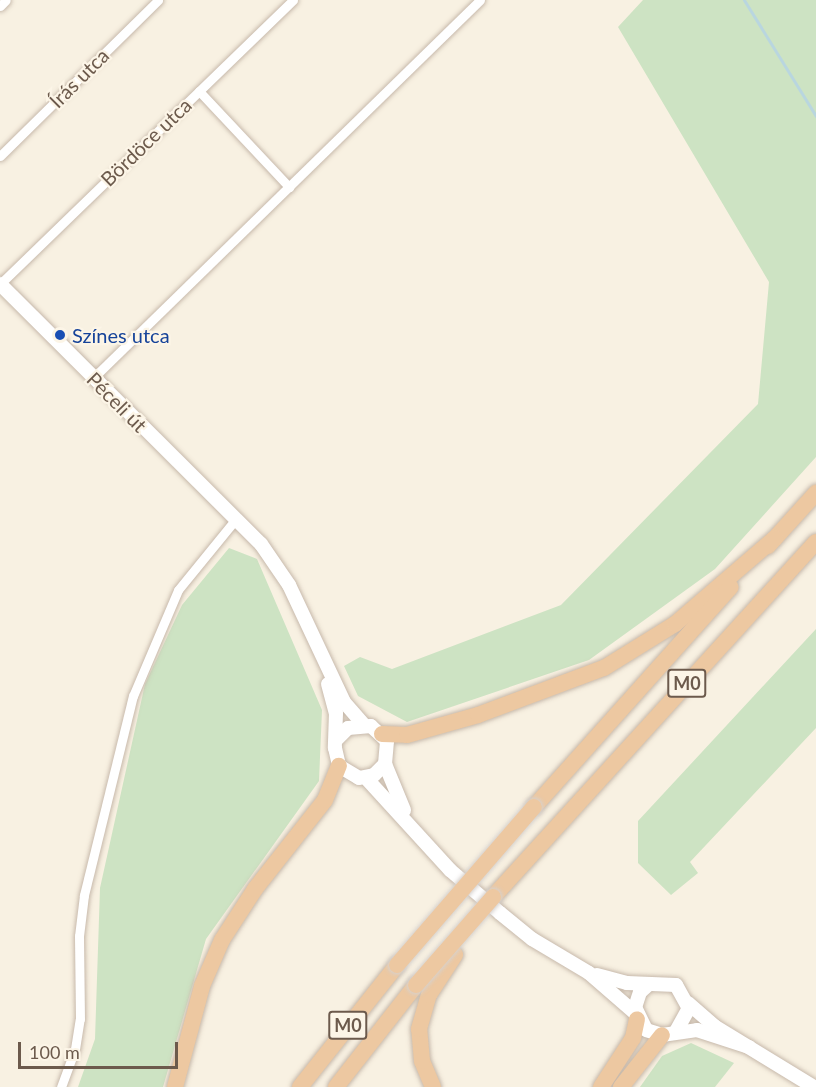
<!DOCTYPE html>
<html>
<head>
<meta charset="utf-8">
<style>
	body { margin:0 }
	#map { position:relative; width:816px; height:1087px; overflow:hidden; background:#f8f1e2; font-family:Lato,sans-serif }
	div>[style] { position:absolute }
	.green>* { inset:0; background:#cde3c3 }
	.stream>* { height:3px; margin:-1.5px; padding:0 1.5px; transform-origin:1.5px; border-radius:1.5px; background:#b9d6df }
	.roads { filter:drop-shadow(0 0 2px #c7b9ab) drop-shadow(0 0 2px #c7b9ab) }
	.minor>* { height:9px; margin:-4.5px; padding:0 4.5px; transform-origin:4.5px; border-radius:4.5px; background:#fff }
	.secondary>* { height:14px; margin:-7px; padding:0 7px; transform-origin:7px; border-radius:7px; background:#fff }
	.trunk>* { height:16px; margin:-8px; padding:0 8px; transform-origin:8px; border-radius:8px; background:#edc8a1 }
	.bridges { filter:drop-shadow(0 0 2px #d6d1cd) drop-shadow(0 0 2px #d6d1cd) }
	.trunk-bridge>* { height:16px; margin:-8px; padding:0 8px; transform-origin:8px; border-radius:8px; background:#edc8a1 }
	.dots>* { width:16px; height:16px; translate:-50% -50%; box-sizing:border-box; border:3px solid #fcf5e7; border-radius:50% }
	span { translate:-50% -50%; white-space:nowrap; text-align:center; line-height:1.15; -webkit-text-stroke:4.5px #fcf5e7; paint-order:stroke }
	.shield-label span { padding:2px 4px; background:#fcf5e7; border:2px solid; border-radius:4px; -webkit-text-stroke-width:0 }
	.shield-label { font-size:18px; color:#6c5a4c; font-weight:700 }
	.street-label { font-size:20px; color:#6c5a4c }
	.transit-label { font-size:20px; color:#164399 }
	.left { translate:0 -50%; text-align:left }
	.scale { position:absolute; left:18px; top:1042px; width:160px; height:27px; box-sizing:border-box; border:3px solid #6c5a4c; border-top:0; padding-left:8px; font-size:18px; line-height:21px; white-space:nowrap; color:#6c5a4c; -webkit-text-stroke:4px #fcf5e7; paint-order:stroke }
</style>
</head>
<body>
<div id="map">
	<div class="green">
		<div style="clip-path:polygon(643px 0,816px 0,816px 457px,715px 569px,589px 660px,407px 722px,358px 696px,344px 666px,360px 657px,392px 669px,561px 605px,758px 404px,769px 282px,618px 27px)"></div>
		<div style="clip-path:polygon(229px 548px,257px 559px,322px 710px,319px 781px,206px 939px,163px 1087px,78px 1087px,95px 1039px,100px 888px,145px 684px,182px 605px)"></div>
		<div style="clip-path:polygon(816px 629px,816px 728px,690px 862px,698px 873px,671px 895px,638px 863px,638px 821px)"></div>
		<div style="clip-path:polygon(691px 1043px,734px 1063px,715px 1087px,640px 1087px,662px 1056px)"></div>
	</div>
	<div class="stream">
		<div style="left:744px;top:0;width:137px;rotate:58.2deg"></div>
	</div>
	<div class="roads">
		<div class="minor">
			<div style="left:0;top:6px;width:8px;rotate:-45deg"></div>
			<div style="left:199px;top:91px;width:132px;rotate:46.8deg"></div>
			<div style="left:0;top:156px;width:222px;rotate:-44.6deg"></div>
			<div style="left:0;top:284px;width:408px;rotate:-44.1deg"></div>
			<div style="left:93px;top:378px;width:541px;rotate:-44.33deg"></div>
			<div style="left:61px;top:1087px;width:40px;rotate:-69.8deg"></div>
			<div style="left:75px;top:1049px;width:30px;rotate:-81deg"></div>
			<div style="left:80px;top:1019px;width:83px;rotate:-90.7deg"></div>
			<div style="left:79px;top:936px;width:41px;rotate:-83deg"></div>
			<div style="left:84px;top:895px;width:205px;rotate:-76.2deg"></div>
			<div style="left:133px;top:696px;width:115px;rotate:-67deg"></div>
			<div style="left:178px;top:590px;width:92px;rotate:-50.8deg"></div>
		</div>
		<div class="secondary">
			<div style="left:0;top:284px;width:368px;rotate:44.9deg"></div>
			<div style="left:261px;top:544px;width:50px;rotate:55.7deg"></div>
			<div style="left:289px;top:585px;width:129px;rotate:64.8deg"></div>
			<div style="left:344px;top:702px;width:29px;rotate:49deg"></div>
			<div style="left:328px;top:684px;width:30px;rotate:75deg"></div>
			<div style="left:336px;top:713px;width:35px;rotate:92deg"></div>
			<div style="left:335px;top:748px;width:18px;rotate:77deg"></div>
			<div style="left:339px;top:766px;width:23px;rotate:31deg"></div>
			<div style="left:359px;top:778px;width:15px;rotate:-11deg"></div>
			<div style="left:374px;top:775px;width:16px;rotate:-45deg"></div>
			<div style="left:385px;top:764px;width:23px;rotate:-85deg"></div>
			<div style="left:387px;top:741px;width:22px;rotate:-137deg"></div>
			<div style="left:371px;top:726px;width:23px;rotate:175deg"></div>
			<div style="left:348px;top:728px;width:16px;rotate:135deg"></div>
			<div style="left:385px;top:764px;width:50px;rotate:67.6deg"></div>
			<div style="left:366px;top:778px;width:125px;rotate:47.6deg"></div>
			<div style="left:450px;top:870px;width:66px;rotate:40.7deg"></div>
			<div style="left:500px;top:913px;width:41px;rotate:39.1deg"></div>
			<div style="left:532px;top:939px;width:66px;rotate:30.8deg"></div>
			<div style="left:589px;top:973px;width:61px;rotate:41deg"></div>
			<div style="left:597px;top:975px;width:31px;rotate:15deg"></div>
			<div style="left:627px;top:983px;width:49px;rotate:2.3deg"></div>
			<div style="left:676px;top:985px;width:26px;rotate:61deg"></div>
			<div style="left:689px;top:1008px;width:26px;rotate:119deg"></div>
			<div style="left:649px;top:984px;width:12px;rotate:138deg"></div>
			<div style="left:640px;top:992px;width:16px;rotate:108deg"></div>
			<div style="left:635px;top:1007px;width:25px;rotate:64deg"></div>
			<div style="left:646px;top:1030px;width:17px;rotate:17deg"></div>
			<div style="left:662px;top:1035px;width:35px;rotate:-8deg"></div>
			<div style="left:697px;top:1030px;width:55px;rotate:18.1deg"></div>
			<div style="left:688px;top:1003px;width:35px;rotate:41deg"></div>
			<div style="left:714px;top:1026px;width:117px;rotate:31.4deg"></div>
		</div>
		<div class="trunk">
			<div style="left:768px;top:546px;width:72px;rotate:-47.8deg"></div>
			<div style="left:382px;top:734px;width:25px;rotate:2deg"></div>
			<div style="left:407px;top:735px;width:74px;rotate:-15.7deg"></div>
			<div style="left:478px;top:715px;width:134px;rotate:-20.5deg"></div>
			<div style="left:604px;top:668px;width:84px;rotate:-31.8deg"></div>
			<div style="left:675px;top:624px;width:132px;rotate:-40.7deg"></div>
			<div style="left:534px;top:807px;width:295px;rotate:-48.2deg"></div>
			<div style="left:493px;top:897px;width:480px;rotate:-47.7deg"></div>
			<div style="left:175px;top:1087px;width:105px;rotate:-75deg"></div>
			<div style="left:202px;top:986px;width:50px;rotate:-66.5deg"></div>
			<div style="left:222px;top:940px;width:61px;rotate:-57.1deg"></div>
			<div style="left:255px;top:889px;width:113px;rotate:-51.8deg"></div>
			<div style="left:325px;top:800px;width:37px;rotate:-68deg"></div>
			<div style="left:300px;top:1087px;width:156px;rotate:-51.5deg"></div>
			<div style="left:336px;top:1087px;width:130px;rotate:-51.9deg"></div>
			<div style="left:433px;top:1087px;width:28px;rotate:-113deg"></div>
			<div style="left:422px;top:1061px;width:32px;rotate:-95deg"></div>
			<div style="left:419px;top:1029px;width:35px;rotate:-74deg"></div>
			<div style="left:429px;top:995px;width:48px;rotate:-57deg"></div>
			<div style="left:601px;top:1087px;width:59px;rotate:-56.9deg"></div>
			<div style="left:633px;top:1038px;width:19px;rotate:-78deg"></div>
			<div style="left:621px;top:1087px;width:66px;rotate:-51.7deg"></div>
		</div>
	</div>
	<div class="bridges">
		<div class="trunk-bridge">
			<div style="left:397px;top:965px;width:209px;rotate:-49.1deg"></div>
			<div style="left:416px;top:985px;width:117px;rotate:-48.8deg"></div>
		</div>
	</div>
	<div class="dots">
		<div style="left:60px;top:335px;background:#1a4fb4"></div>
	</div>
	<div class="shield-label">
		<span style="left:687px;top:683px">M0</span>
		<span style="left:348px;top:1025px">M0</span>
	</div>
	<div class="street-label">
		<span style="left:79px;top:78px;rotate:-45deg">Írás utca</span>
		<span style="left:146px;top:142px;rotate:-44deg">Bördöce utca</span>
		<span style="left:117px;top:402px;rotate:45deg">Péceli út</span>
	</div>
	<div class="transit-label">
		<span class="left" style="left:72px;top:335px">Színes utca</span>
	</div>
	<div class="scale">100 m</div>
</div>
</body>
</html>
